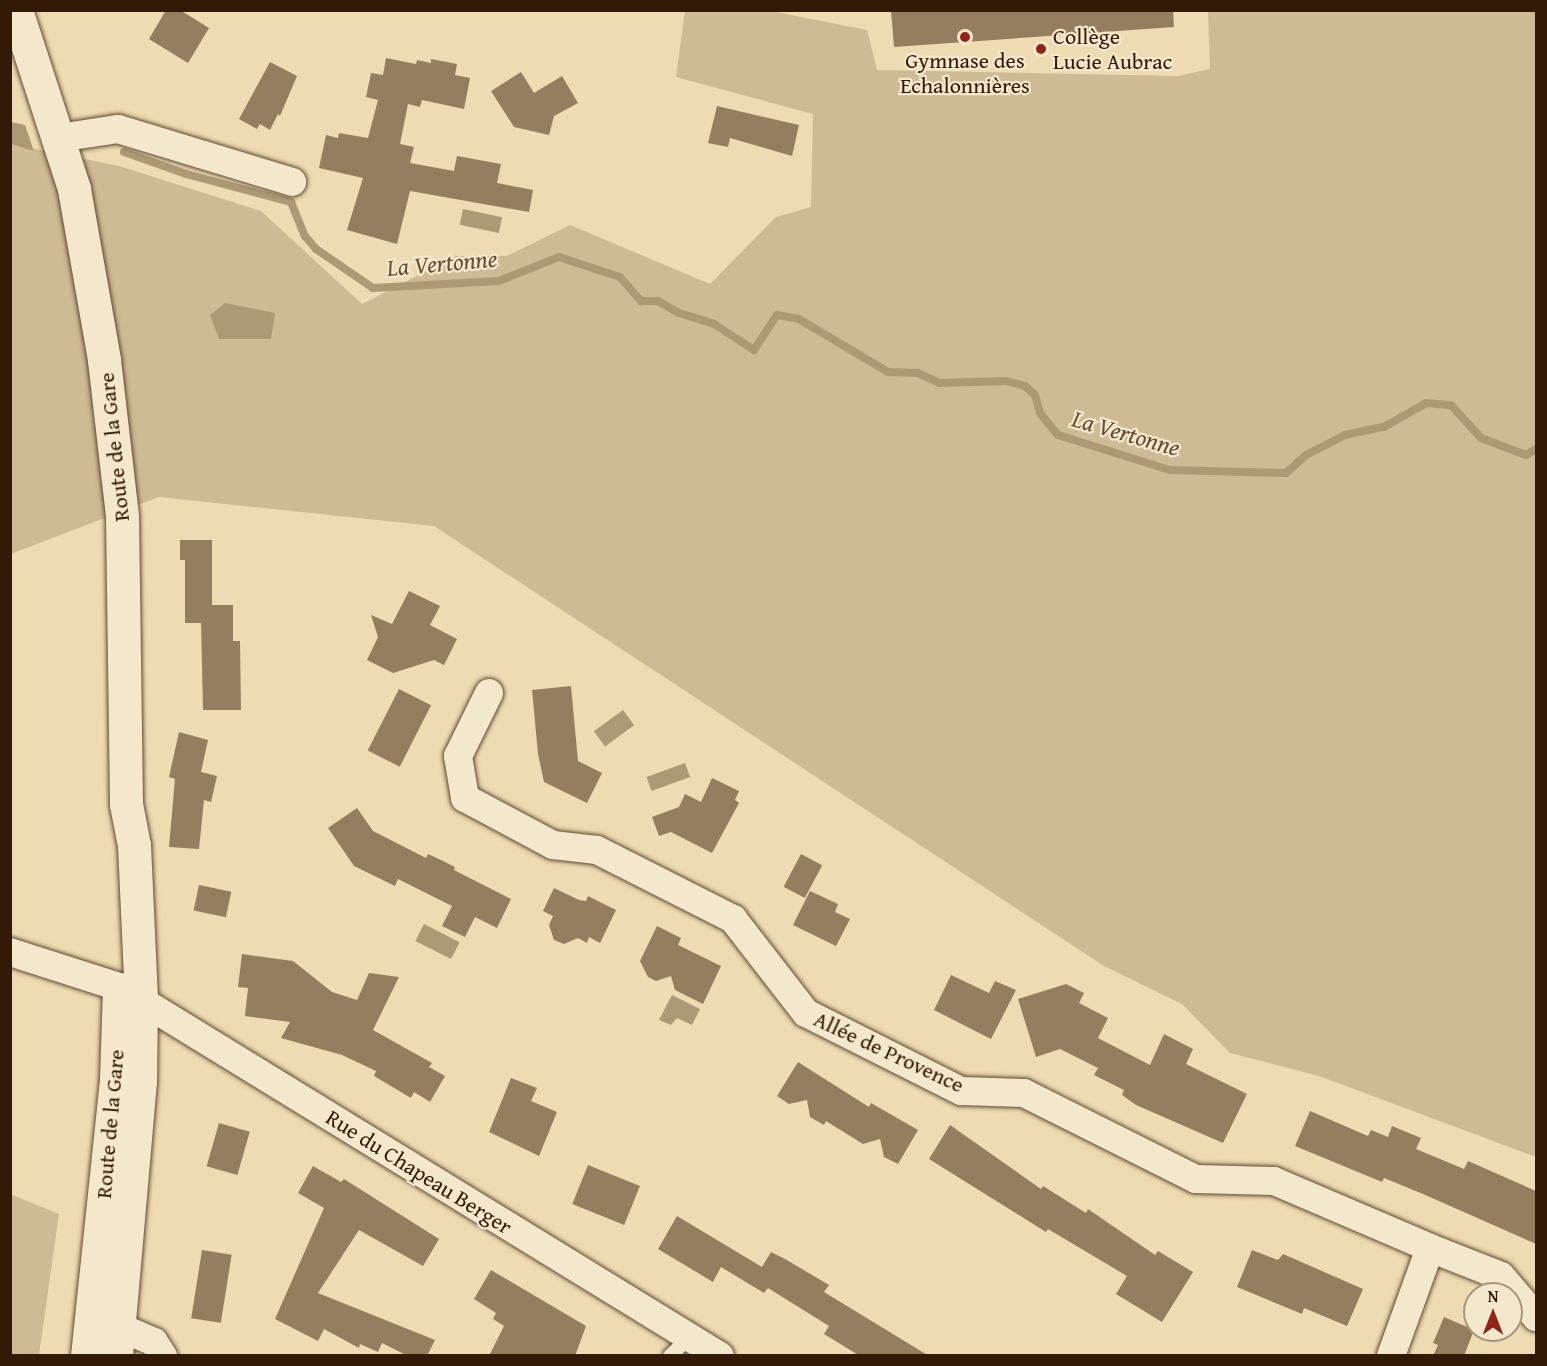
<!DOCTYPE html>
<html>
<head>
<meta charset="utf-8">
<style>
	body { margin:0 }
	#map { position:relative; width:1547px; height:1366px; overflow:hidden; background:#eedbb1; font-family:"Gentium Book Plus",serif }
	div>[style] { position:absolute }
	.green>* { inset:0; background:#ceba94 }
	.water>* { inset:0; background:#ae9977; transform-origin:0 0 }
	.stream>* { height:8px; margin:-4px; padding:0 4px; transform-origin:4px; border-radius:4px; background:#ae9977 }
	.building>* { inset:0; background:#947e5f; transform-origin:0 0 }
	.roads { filter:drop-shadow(0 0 2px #614a31) drop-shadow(0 0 2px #614a31) }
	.service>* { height:14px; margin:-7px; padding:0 7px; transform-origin:7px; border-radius:7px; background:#f4e8cc }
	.minor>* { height:28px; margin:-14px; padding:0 14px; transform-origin:14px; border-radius:14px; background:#f4e8cc }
	.tertiary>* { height:33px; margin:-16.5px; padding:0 16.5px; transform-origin:16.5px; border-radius:16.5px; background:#f4e8cc }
	.dots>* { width:16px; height:16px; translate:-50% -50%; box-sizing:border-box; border:3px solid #f4e8cc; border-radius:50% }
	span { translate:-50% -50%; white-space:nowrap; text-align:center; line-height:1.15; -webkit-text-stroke:4.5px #f4e8cc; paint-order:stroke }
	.poi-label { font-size:22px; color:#321a06 }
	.left { translate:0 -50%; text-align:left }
	.street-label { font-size:22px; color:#321a06 }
	.water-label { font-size:24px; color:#644d33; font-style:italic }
	.frame { position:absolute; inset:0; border:12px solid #321a06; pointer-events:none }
	.north { position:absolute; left:1463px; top:1282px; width:60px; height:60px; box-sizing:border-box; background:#f4e8cc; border:2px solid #a6967d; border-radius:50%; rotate:0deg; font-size:16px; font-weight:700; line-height:24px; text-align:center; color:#321a06 }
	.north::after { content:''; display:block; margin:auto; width:21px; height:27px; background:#8f2418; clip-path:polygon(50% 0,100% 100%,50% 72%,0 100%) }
</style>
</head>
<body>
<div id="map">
	<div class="green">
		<div style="clip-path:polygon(685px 11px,771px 11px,867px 30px,877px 70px,1178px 76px,1210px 69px,1208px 11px,1536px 11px,1536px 1157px,1319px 1076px,1230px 1053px,1182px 1004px,1104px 966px,434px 526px,159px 497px,11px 554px,11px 144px,119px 166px,261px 211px,362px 304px,456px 256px,507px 256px,570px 225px,710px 284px,776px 217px,811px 207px,813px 114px,676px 77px)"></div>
		<div style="clip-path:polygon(10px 1194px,59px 1214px,39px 1355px,11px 1355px)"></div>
	</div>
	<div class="water">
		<div style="clip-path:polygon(11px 122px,25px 125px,34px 151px,11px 144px)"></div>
		<div style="left:463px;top:209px;width:40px;height:16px;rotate:12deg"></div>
		<div style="clip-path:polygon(225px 303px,275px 313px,271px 339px,219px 339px,210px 315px)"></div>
		<div style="left:623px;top:710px;width:19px;height:36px;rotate:54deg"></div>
		<div style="left:685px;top:763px;width:15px;height:41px;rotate:70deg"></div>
		<div style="left:424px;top:924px;width:40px;height:19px;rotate:27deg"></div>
		<div style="clip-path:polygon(672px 995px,700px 1009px,692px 1025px,677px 1018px,671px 1025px,659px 1020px)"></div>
	</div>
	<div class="stream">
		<div style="left:124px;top:152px;width:66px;rotate:19.5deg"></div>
		<div style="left:186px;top:174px;width:109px;rotate:14.9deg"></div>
		<div style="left:291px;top:202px;width:37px;rotate:68deg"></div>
		<div style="left:305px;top:236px;width:17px;rotate:50deg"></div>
		<div style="left:316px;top:249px;width:69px;rotate:34.4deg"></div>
		<div style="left:373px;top:288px;width:126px;rotate:-3.2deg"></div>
		<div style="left:499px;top:281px;width:65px;rotate:-21.8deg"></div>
		<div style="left:559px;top:257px;width:64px;rotate:18.2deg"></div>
		<div style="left:620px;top:277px;width:32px;rotate:49deg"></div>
		<div style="left:641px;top:301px;width:17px"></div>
		<div style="left:658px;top:301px;width:24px;rotate:30deg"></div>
		<div style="left:679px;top:313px;width:37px;rotate:17deg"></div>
		<div style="left:714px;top:324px;width:48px;rotate:33deg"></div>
		<div style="left:754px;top:350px;width:42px;rotate:-56.7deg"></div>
		<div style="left:777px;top:315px;width:22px;rotate:10deg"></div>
		<div style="left:799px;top:319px;width:104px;rotate:30.8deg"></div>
		<div style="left:888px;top:372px;width:30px;rotate:2deg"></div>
		<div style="left:918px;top:373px;width:23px;rotate:25deg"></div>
		<div style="left:939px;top:383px;width:67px;rotate:-1.7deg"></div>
		<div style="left:1006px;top:381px;width:20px;rotate:15deg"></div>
		<div style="left:1025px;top:386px;width:13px;rotate:42deg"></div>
		<div style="left:1035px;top:395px;width:19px;rotate:74deg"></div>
		<div style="left:1040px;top:413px;width:28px;rotate:51deg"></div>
		<div style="left:1058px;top:435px;width:117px;rotate:17.4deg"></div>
		<div style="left:1170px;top:470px;width:116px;rotate:1.5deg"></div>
		<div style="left:1286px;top:473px;width:27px;rotate:-42deg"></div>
		<div style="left:1306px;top:455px;width:44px;rotate:-27.1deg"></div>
		<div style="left:1345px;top:435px;width:40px;rotate:-12deg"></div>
		<div style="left:1384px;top:427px;width:48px;rotate:-29.7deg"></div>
		<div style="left:1426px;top:403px;width:25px;rotate:5deg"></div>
		<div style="left:1451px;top:405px;width:45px;rotate:47.7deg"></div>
		<div style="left:1481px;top:438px;width:48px;rotate:20.7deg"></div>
		<div style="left:1526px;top:455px;width:12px;rotate:-31deg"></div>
	</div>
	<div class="building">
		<div style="clip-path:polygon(166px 10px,180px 10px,209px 28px,188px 63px,149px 39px)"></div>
		<div style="clip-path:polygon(891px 10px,1173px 10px,1174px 27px,894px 47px)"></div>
		<div style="clip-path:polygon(386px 58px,416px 64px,417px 60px,431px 63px,431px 59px,457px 64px,455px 75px,470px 78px,464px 109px,422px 100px,420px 107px,408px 104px,400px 144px,414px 147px,410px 163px,454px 171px,457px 156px,501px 164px,497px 183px,533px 190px,529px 212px,410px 191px,397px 244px,347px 230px,363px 178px,319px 168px,326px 135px,338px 138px,339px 133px,368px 138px,378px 100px,366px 97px,371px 73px,383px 75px)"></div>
		<div style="clip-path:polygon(270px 62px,297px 76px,280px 116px,278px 114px,270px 130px,260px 124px,257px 129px,239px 119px)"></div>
		<div style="clip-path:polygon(521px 72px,534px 93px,562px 76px,578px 103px,554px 116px,549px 135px,514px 127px,491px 91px)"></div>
		<div style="clip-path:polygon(717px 106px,799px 125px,792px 156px,730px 138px,728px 147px,708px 143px)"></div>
		<div style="clip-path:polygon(180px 540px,212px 540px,212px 605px,233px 605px,233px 641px,240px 641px,241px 710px,203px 710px,201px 623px,185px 623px,185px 560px,180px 560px)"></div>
		<div style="clip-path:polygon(409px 591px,440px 606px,430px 625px,457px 639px,444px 665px,434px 660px,393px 673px,367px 660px,378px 637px,371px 615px,392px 624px)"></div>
		<div style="clip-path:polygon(571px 686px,578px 761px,602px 773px,587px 803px,544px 782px,538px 754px,532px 690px)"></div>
		<div style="left:399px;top:689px;width:36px;height:69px;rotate:27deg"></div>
		<div style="clip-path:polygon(179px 732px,208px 740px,201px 772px,217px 776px,211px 802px,204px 800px,199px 849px,169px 847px,175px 779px,169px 777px)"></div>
		<div style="clip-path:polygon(712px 778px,739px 791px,735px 800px,739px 803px,712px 853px,671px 832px,659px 836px,652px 817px,679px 807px,685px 794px,701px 802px)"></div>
		<div style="clip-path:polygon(357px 808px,373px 831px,426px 858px,428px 854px,439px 859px,455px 867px,454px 870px,511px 899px,497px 928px,475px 917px,465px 937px,442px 926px,452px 906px,398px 879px,395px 886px,354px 866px,328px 828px)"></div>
		<div style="left:801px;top:854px;width:24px;height:37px;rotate:28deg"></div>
		<div style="left:199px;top:885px;width:33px;height:26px;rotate:12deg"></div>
		<div style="clip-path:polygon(554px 888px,579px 900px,586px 901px,588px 896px,616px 910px,600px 943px,589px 937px,587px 943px,578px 938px,564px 944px,554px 940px,549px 925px,553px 916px,543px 911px)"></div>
		<div style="clip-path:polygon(810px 891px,838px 904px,835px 912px,850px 919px,836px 946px,793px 925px)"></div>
		<div style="clip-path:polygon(657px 926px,681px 938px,678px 945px,721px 966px,703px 1004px,675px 990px,671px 976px,656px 981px,648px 977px,640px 961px)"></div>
		<div style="clip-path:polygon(242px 954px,293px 961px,332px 992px,357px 1000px,369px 973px,399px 977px,373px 1030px,432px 1063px,429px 1067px,445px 1076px,430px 1102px,414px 1092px,411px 1098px,374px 1076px,376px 1071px,342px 1055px,281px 1038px,290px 1022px,245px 1016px,248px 988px,238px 987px)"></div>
		<div style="clip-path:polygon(951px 975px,989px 993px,995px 981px,1016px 990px,991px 1039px,934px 1010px)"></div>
		<div style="clip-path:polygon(1066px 984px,1084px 993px,1079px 1003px,1108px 1018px,1098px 1038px,1150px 1065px,1164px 1034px,1193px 1049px,1186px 1064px,1247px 1094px,1223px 1143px,1136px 1105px,1122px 1095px,1124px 1090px,1094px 1075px,1098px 1068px,1060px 1049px,1036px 1057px,1018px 999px)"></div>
		<div style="clip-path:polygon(798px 1062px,869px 1107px,871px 1103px,918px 1130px,898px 1164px,884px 1157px,880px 1139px,863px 1144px,826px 1121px,824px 1125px,810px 1117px,807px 1100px,789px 1104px,777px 1096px)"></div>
		<div style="clip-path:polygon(511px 1078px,537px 1088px,531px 1101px,557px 1112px,539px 1156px,489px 1132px)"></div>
		<div style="clip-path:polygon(1310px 1111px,1368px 1136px,1371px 1130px,1388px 1137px,1392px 1126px,1421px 1138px,1416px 1149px,1464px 1169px,1468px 1161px,1536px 1191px,1536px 1244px,1423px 1194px,1384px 1178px,1382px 1182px,1295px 1146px)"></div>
		<div style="left:219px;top:1123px;width:32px;height:45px;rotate:16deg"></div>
		<div style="clip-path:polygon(950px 1125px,1041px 1189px,1043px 1186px,1086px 1213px,1088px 1209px,1155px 1255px,1158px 1251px,1193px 1272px,1162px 1322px,1116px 1294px,1127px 1276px,1048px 1229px,1046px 1232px,929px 1159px)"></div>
		<div style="left:588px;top:1165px;width:56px;height:42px;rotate:22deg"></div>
		<div style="clip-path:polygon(313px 1166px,341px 1182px,344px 1179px,439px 1239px,423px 1266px,359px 1230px,318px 1293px,435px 1340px,427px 1356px,408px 1356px,382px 1343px,378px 1352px,360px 1344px,359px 1348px,324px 1329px,318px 1341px,275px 1319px,324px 1208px,298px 1193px)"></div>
		<div style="clip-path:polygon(677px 1216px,762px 1267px,771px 1252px,785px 1259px,829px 1285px,824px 1292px,929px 1356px,860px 1356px,824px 1334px,829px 1326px,768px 1288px,764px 1293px,721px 1267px,713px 1282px,658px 1249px)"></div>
		<div style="left:202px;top:1250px;width:30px;height:69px;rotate:9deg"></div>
		<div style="clip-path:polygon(1252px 1250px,1278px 1260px,1283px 1254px,1363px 1289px,1347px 1326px,1304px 1308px,1302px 1314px,1237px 1287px)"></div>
		<div style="clip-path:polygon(491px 1270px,586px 1326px,575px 1356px,489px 1356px,504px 1326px,493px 1319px,496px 1313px,474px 1299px)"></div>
		<div style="clip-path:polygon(1444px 1317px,1474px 1330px,1464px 1356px,1433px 1356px,1438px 1345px,1433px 1343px)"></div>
	</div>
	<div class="roads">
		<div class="service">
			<div style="left:670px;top:1356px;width:28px;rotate:-44deg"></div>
		</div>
		<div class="minor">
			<div style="left:59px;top:138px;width:60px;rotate:-8.7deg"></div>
			<div style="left:118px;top:129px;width:182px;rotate:16.9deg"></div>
			<div style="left:489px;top:693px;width:70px;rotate:116.2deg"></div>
			<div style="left:458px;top:756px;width:43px;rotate:80.5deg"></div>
			<div style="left:465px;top:798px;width:100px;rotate:28.1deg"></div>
			<div style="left:553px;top:845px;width:44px;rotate:6.5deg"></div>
			<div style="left:597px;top:850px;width:153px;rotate:26.9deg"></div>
			<div style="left:733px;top:919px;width:119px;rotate:52.2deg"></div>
			<div style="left:806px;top:1013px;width:174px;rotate:26.7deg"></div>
			<div style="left:961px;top:1091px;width:63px;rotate:1.8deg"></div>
			<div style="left:1024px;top:1093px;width:192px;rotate:26.6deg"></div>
			<div style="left:1196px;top:1179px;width:78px;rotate:1.5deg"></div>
			<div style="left:1274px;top:1181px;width:170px;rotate:23.2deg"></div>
			<div style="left:10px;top:952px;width:114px;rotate:17.8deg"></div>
			<div style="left:119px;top:987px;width:705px;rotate:31.55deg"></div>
			<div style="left:119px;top:1327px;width:38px;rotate:23deg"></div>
			<div style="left:154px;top:1342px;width:17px;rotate:57deg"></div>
			<div style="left:1391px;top:1356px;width:115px;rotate:-70.1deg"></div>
			<div style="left:1430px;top:1248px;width:76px;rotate:21.5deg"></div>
			<div style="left:1501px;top:1276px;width:54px;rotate:49.5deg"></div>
		</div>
		<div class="tertiary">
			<div style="left:16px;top:10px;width:188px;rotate:72deg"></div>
			<div style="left:74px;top:189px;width:174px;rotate:80deg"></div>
			<div style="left:104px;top:360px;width:157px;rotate:83.4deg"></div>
			<div style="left:122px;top:516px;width:288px;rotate:89.2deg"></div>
			<div style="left:126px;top:804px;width:42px;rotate:79deg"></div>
			<div style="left:134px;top:845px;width:156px;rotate:87.4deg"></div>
			<div style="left:141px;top:1001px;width:80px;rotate:90.7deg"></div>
			<div style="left:140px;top:1081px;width:276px;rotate:95deg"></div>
			<div style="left:87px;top:1356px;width:279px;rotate:-84deg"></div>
			<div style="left:116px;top:1079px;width:89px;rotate:-88.1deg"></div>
		</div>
	</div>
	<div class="dots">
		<div style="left:965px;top:37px;background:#8f2418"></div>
		<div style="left:1041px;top:49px;background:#8f2418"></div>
	</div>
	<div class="poi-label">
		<span class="left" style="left:1053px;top:49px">Collège<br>Lucie Aubrac</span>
		<span style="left:965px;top:73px">Gymnase des<br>Echalonnières</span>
	</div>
	<div class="street-label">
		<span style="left:114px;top:447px;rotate:-96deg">Route de la Gare</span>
		<span style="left:889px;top:1052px;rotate:25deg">Allée de Provence</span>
		<span style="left:110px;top:1124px;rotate:-85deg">Route de la Gare</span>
		<span style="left:419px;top:1172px;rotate:32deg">Rue du Chapeau Berger</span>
	</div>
	<div class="water-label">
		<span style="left:442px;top:263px;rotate:-5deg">La Vertonne</span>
		<span style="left:1126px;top:433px;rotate:16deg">La Vertonne</span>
	</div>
	<div class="frame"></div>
	<div class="north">N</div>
</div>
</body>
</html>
